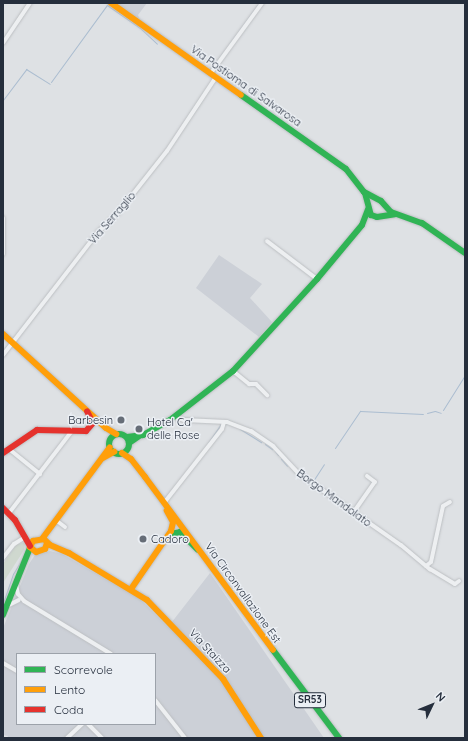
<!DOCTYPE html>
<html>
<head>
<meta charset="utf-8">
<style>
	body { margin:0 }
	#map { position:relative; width:468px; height:741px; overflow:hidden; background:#dee1e4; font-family:Quicksand,sans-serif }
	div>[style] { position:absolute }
	.built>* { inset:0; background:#ccd0d7 }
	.green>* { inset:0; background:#cfd8cf }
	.stream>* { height:1px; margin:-0.5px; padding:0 0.5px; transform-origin:0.5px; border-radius:0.5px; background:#abbdd0 }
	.roads { filter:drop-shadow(0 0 1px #bcbfc2) drop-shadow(0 0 1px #bcbfc2) }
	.street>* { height:4px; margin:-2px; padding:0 2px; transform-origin:2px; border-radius:2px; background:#edeff1 }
	.fast>* { height:6px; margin:-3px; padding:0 3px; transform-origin:3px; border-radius:3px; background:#30b455 }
	.fast>.ring { margin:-3px; padding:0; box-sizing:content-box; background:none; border:6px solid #30b455; border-radius:50% }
	.slow>* { height:6px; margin:-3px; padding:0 3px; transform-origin:3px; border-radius:3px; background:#ff9f0a }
	.jam>* { height:6px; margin:-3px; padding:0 3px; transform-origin:3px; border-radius:3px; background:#e5322d }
	.dots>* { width:11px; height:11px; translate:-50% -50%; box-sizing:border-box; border:2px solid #ebeff4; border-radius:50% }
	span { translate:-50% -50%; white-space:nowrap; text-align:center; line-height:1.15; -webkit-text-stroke:3px #ebeff4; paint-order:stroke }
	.shield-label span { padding:1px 3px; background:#ebeff4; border:1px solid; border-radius:3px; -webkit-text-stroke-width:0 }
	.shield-label { font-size:10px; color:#252e3c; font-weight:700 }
	.street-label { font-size:11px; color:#252e3c }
	.poi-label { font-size:11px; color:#252e3c }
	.right { translate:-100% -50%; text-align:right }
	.left { translate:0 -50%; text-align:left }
	.frame { position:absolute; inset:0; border:4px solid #252e3c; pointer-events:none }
	.legend { position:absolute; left:16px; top:653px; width:140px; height:72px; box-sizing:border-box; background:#ebeff4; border:1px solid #9ca2aa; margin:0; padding:5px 7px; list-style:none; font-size:12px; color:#252e3c }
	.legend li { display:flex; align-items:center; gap:8px; height:20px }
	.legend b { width:20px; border:1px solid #9ca2aa }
	.north { position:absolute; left:412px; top:685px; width:40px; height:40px; -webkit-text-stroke:3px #ebeff4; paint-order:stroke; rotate:47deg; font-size:11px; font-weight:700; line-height:16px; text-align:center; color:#252e3c }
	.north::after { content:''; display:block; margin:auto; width:14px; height:18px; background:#252e3c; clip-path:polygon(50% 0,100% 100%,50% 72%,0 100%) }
</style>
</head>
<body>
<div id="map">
	<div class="built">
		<div style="clip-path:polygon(116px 3px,147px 3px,138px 15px,140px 20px)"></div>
		<div style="clip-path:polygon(219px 255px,262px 284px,250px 298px,272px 322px,259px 337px,196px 288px)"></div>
		<div style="clip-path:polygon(evenodd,50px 551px,62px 554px,140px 599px,168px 627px,210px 573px,324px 738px,7px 738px,8px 736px,3px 735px,3px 628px,29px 564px,35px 555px,50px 551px,17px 654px,155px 654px,155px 724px,17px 724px,17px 654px)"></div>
	</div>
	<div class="green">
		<div style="clip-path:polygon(22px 543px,25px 543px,24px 550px,3px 583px,3px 564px,16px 545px)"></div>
	</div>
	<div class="stream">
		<div style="left:212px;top:68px;width:80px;rotate:-54.1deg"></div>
		<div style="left:51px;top:82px;width:95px;rotate:-54deg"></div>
		<div style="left:107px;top:5px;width:40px;rotate:34.9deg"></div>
		<div style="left:140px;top:28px;width:23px;rotate:43deg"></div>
		<div style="left:3px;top:100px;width:39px;rotate:-53deg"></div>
		<div style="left:26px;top:69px;width:28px;rotate:32deg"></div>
		<div style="left:443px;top:410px;width:41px;rotate:-57.8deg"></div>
		<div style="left:427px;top:413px;width:8px;rotate:-14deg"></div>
		<div style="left:435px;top:411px;width:6px;rotate:18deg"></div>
		<div style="left:240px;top:429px;width:25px;rotate:32deg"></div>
		<div style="left:265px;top:444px;width:9px;rotate:36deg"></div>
		<div style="left:206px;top:446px;width:27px;rotate:-56deg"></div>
		<div style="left:335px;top:448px;width:45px;rotate:-56deg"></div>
		<div style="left:360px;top:411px;width:63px;rotate:2.7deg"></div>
		<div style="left:275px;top:451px;width:5px;rotate:53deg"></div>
		<div style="left:281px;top:459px;width:9px;rotate:49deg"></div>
		<div style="left:313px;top:481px;width:20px;rotate:-57deg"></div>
		<div style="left:3px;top:603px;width:31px;rotate:-71deg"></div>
		<div style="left:13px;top:574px;width:21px;rotate:-59deg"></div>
	</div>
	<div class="roads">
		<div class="street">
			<div style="left:3px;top:43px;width:48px;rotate:-56deg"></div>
			<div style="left:211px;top:73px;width:87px;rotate:-53.9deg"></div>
			<div style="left:3px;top:218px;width:36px;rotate:90deg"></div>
			<div style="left:267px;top:241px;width:63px;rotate:37.2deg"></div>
			<div style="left:3px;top:355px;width:155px;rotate:-52.3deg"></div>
			<div style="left:98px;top:232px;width:28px;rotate:-44deg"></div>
			<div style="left:118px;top:213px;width:79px;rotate:-51.7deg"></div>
			<div style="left:167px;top:151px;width:89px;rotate:-56.5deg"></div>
			<div style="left:233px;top:371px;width:21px;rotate:39deg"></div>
			<div style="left:249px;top:384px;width:7px"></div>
			<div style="left:256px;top:384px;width:16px;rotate:45deg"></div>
			<div style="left:175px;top:417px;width:9px;rotate:18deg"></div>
			<div style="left:184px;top:420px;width:43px;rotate:2.7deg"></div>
			<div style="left:227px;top:422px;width:26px;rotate:21deg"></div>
			<div style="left:251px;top:431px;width:27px;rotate:34deg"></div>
			<div style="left:273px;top:446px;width:37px;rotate:47deg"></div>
			<div style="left:298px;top:473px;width:126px;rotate:35deg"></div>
			<div style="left:401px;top:545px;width:38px;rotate:40deg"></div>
			<div style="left:430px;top:569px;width:29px;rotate:31deg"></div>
			<div style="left:455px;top:584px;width:5px;rotate:-37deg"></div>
			<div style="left:9px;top:449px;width:40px;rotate:39deg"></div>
			<div style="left:164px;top:503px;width:94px;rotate:-51.9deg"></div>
			<div style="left:222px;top:429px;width:7px;rotate:-74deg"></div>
			<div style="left:9px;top:513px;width:103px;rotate:-52.5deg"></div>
			<div style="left:353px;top:513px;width:38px;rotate:-55deg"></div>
			<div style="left:375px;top:482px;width:10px;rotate:-143deg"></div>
			<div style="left:57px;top:521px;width:10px;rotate:37deg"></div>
			<div style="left:3px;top:558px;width:18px;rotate:-52deg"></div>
			<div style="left:14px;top:544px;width:13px;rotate:-32deg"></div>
			<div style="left:426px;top:566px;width:6px;rotate:-39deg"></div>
			<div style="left:431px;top:562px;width:57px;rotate:-77.9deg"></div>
			<div style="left:443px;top:506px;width:8px;rotate:-30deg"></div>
			<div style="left:16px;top:584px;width:10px;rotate:79deg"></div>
			<div style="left:18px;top:594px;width:9px;rotate:49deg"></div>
			<div style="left:24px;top:601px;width:102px;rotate:31.3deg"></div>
			<div style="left:7px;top:606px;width:13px;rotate:-27deg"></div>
			<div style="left:3px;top:663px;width:16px;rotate:30deg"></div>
			<div style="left:155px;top:700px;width:48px;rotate:51.7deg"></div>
			<div style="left:88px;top:724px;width:20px;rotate:45deg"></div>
			<div style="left:67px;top:738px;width:21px;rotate:-43deg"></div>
		</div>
		<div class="fast">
			<div style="left:241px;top:95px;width:128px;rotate:35.2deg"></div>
			<div style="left:346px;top:169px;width:29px;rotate:52deg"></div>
			<div style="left:364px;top:192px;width:19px;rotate:28deg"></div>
			<div style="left:381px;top:201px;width:15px;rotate:48deg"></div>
			<div style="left:391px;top:212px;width:33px;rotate:20deg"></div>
			<div style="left:422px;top:223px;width:52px;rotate:34.9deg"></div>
			<div style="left:365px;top:193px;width:23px;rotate:75deg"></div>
			<div style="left:371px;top:215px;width:6px;rotate:18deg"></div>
			<div style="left:377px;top:217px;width:18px;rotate:-9deg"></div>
			<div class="ring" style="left:109px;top:434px;width:14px;height:14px"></div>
			<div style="left:127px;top:437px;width:16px;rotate:-7deg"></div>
			<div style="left:143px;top:435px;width:31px;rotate:-29deg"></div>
			<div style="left:170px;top:420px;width:80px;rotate:-37.9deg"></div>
			<div style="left:233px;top:371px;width:125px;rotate:-47.6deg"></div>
			<div style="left:317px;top:279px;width:70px;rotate:-50.2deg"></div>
			<div style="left:362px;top:225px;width:17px;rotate:-69deg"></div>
			<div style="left:129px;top:443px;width:11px;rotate:-34deg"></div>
			<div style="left:170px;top:534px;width:10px;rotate:-11deg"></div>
			<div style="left:180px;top:532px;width:25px;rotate:45deg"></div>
			<div style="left:3px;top:615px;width:72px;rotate:-68.1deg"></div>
			<div style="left:273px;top:650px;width:110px;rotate:53.1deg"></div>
		</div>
		<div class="slow">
			<div style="left:111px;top:3px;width:159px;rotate:35.3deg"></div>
			<div style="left:3px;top:334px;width:139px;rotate:42.4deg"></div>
			<div style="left:106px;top:428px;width:12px;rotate:31deg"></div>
			<div style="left:122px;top:453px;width:11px;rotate:34deg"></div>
			<div style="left:131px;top:459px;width:23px;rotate:52deg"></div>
			<div style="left:145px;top:477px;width:215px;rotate:53.5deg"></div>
			<div style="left:103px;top:458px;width:13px;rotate:-29deg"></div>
			<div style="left:42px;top:539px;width:114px;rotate:-53.5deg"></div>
			<div style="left:47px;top:543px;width:6px;rotate:108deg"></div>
			<div style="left:45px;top:549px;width:9px;rotate:162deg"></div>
			<div style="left:36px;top:552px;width:8px;rotate:-140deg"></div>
			<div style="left:30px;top:547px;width:7px;rotate:-63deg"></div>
			<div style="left:33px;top:541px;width:11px;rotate:-10deg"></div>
			<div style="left:44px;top:539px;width:8px;rotate:45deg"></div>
			<div style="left:50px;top:545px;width:21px;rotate:23deg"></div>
			<div style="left:69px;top:553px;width:91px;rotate:31.1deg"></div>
			<div style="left:147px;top:600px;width:110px;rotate:46.1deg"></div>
			<div style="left:223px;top:679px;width:70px;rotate:57.2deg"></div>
			<div style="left:131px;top:589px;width:70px;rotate:-55.4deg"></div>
			<div style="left:171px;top:531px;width:9px;rotate:-77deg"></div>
			<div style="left:173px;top:522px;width:13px;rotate:-119deg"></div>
		</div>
		<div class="jam">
			<div style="left:3px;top:453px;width:41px;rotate:-34.1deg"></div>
			<div style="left:37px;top:430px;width:49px;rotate:1.2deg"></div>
			<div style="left:86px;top:431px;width:11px;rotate:-49deg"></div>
			<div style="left:93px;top:423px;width:13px;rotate:-117deg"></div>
			<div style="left:3px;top:508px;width:17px;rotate:45deg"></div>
			<div style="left:15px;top:520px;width:30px;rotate:60deg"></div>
		</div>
	</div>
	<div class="dots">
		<div style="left:121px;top:420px;background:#666d77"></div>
		<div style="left:139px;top:429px;background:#666d77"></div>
		<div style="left:143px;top:539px;background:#666d77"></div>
	</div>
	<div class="shield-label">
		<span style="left:310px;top:700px">SR53</span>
	</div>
	<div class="street-label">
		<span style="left:246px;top:86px;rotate:35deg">Via Postioma di Salvarosa</span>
		<span style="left:112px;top:218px;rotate:-49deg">Via Serraglio</span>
		<span style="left:334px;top:498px;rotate:36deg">Borgo Mandolato</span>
		<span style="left:243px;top:593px;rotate:54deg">Via Circonvallazione Est</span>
		<span style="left:210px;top:651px;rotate:47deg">Via Staizza</span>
	</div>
	<div class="poi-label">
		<span class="right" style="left:113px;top:420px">Barbesin</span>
		<span class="left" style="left:147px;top:429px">Hotel Ca'<br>delle Rose</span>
		<span class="left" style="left:151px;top:539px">Cadoro</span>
	</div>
	<div class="frame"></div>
	<ul class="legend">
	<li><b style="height:5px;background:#30b455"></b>Scorrevole</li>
	<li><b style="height:5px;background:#ff9f0a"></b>Lento</li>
	<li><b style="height:5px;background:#e5322d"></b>Coda</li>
	</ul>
	<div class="north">N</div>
</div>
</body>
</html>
